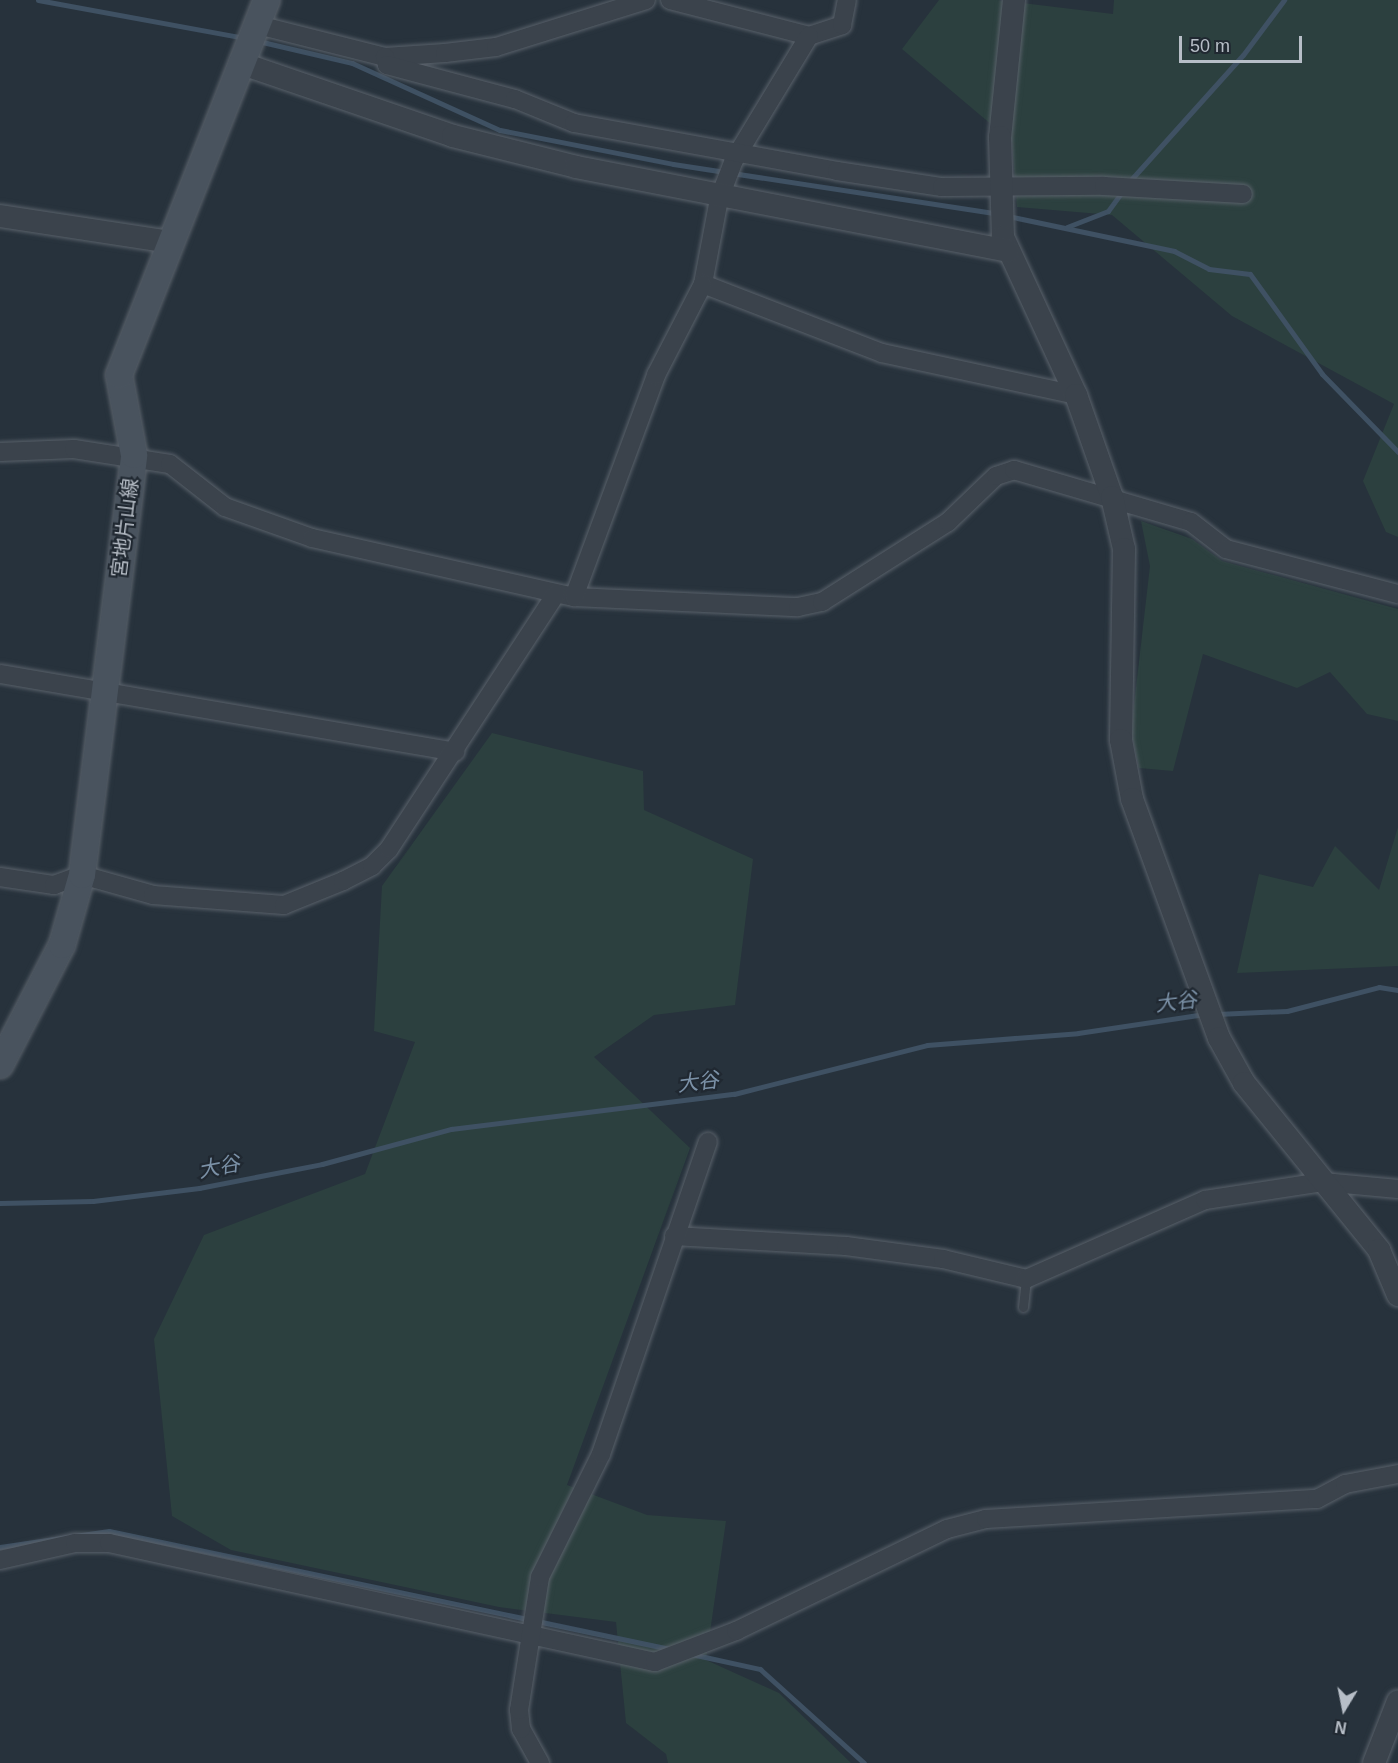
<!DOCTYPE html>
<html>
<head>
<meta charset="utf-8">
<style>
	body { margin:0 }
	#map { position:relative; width:1398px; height:1763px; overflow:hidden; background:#27323c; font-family:Helvetica,"Noto Sans JP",sans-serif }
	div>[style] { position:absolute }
	.green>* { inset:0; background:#2c403f }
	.stream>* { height:5px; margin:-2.5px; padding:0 2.5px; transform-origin:2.5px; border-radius:2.5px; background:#3f5163 }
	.roads { filter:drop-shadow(0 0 2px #59616a) drop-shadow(0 0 2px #59616a) }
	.service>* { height:9px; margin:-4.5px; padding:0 4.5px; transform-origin:4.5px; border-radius:4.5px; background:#3b434c }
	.minor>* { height:18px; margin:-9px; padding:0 9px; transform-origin:9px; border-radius:9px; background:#3b434c }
	.tertiary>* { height:22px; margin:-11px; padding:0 11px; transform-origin:11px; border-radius:11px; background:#3b434c }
	.secondary>* { height:26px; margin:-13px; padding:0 13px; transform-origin:13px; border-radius:13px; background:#49535e }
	span { translate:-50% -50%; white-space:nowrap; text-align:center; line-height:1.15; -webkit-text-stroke:4.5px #202831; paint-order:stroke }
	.street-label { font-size:20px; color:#b7bec7 }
	.water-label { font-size:21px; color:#7b91a7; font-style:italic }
	.north { position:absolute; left:1314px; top:1679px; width:60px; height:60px; -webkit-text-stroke:4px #202831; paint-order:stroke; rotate:190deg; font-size:16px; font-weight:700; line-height:24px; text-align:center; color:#b7bec7 }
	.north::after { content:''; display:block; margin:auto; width:21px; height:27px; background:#b7bec7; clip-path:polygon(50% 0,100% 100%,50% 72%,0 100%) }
	.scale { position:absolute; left:1179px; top:36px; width:123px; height:27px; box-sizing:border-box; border:3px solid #b7bec7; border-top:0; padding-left:8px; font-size:18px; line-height:21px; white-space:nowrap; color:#b7bec7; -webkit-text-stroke:4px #202831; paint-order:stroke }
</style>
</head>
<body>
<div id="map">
	<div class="green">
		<div style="clip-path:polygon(939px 0,997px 0,1113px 14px,1114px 0,1398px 0,1398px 537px,1386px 532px,1363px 481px,1394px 404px,1232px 316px,1112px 215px,1017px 207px,1012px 142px,902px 49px)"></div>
		<div style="clip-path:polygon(1141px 521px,1192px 539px,1222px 561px,1398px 609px,1398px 721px,1367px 714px,1330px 672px,1297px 688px,1203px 654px,1173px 771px,1139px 768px,1131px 731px,1150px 566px)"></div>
		<div style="clip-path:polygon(492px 733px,643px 771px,644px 810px,753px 859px,735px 1005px,654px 1015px,594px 1057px,690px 1148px,567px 1485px,647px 1515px,726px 1521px,706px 1660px,779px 1693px,851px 1763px,668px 1763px,666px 1754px,626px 1723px,616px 1622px,499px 1607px,231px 1550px,172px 1516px,154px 1339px,204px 1235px,365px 1174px,415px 1042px,374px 1031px,382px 886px)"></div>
		<div style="clip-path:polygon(1398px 827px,1398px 966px,1237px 973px,1259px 874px,1313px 887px,1335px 846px,1379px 890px)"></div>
	</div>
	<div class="stream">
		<div style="left:38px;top:0;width:211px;rotate:10.4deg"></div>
		<div style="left:258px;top:41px;width:97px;rotate:13.2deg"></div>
		<div style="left:352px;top:63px;width:162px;rotate:24.4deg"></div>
		<div style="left:500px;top:130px;width:176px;rotate:11.1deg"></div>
		<div style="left:673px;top:164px;width:326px;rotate:8.7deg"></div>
		<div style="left:1128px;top:183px;width:172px;rotate:-48.1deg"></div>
		<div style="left:1243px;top:55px;width:69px;rotate:-53.3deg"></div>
		<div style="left:1008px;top:216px;width:170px;rotate:11.9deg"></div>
		<div style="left:1174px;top:251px;width:39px;rotate:27deg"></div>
		<div style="left:1209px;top:269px;width:41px;rotate:7deg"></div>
		<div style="left:1250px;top:274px;width:123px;rotate:54.2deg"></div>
		<div style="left:1322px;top:374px;width:109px;rotate:45.7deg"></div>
		<div style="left:1067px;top:227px;width:44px;rotate:-21.3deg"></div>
		<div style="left:1108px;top:211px;width:26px;rotate:-54deg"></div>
		<div style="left:1217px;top:1014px;width:70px;rotate:-2.5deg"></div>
		<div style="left:1287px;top:1011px;width:95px;rotate:-14.6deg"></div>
		<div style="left:1379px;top:987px;width:19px;rotate:9deg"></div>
		<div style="left:0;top:1203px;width:93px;rotate:-1.2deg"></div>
		<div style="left:93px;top:1201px;width:107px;rotate:-7deg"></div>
		<div style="left:199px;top:1188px;width:125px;rotate:-11deg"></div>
		<div style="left:322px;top:1164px;width:134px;rotate:-15.2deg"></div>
		<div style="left:451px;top:1129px;width:285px;rotate:-7.1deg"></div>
		<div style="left:734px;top:1094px;width:199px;rotate:-14.2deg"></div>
		<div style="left:927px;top:1045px;width:151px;rotate:-4.5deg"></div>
		<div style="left:1078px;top:1033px;width:128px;rotate:-8.5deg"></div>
		<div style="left:0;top:1547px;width:110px;rotate:-8.4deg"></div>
		<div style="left:109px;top:1531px;width:573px;rotate:11.88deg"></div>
		<div style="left:691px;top:1654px;width:71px;rotate:12.3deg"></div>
		<div style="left:760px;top:1669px;width:140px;rotate:42.1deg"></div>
	</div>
	<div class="roads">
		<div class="service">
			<div style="left:1023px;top:1307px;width:28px;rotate:-84deg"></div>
		</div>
		<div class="minor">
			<div style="left:670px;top:0;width:144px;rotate:14.5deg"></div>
			<div style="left:809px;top:36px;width:35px;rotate:-18deg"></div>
			<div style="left:842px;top:25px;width:25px;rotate:-79deg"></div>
			<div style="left:258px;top:25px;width:131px;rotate:14.1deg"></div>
			<div style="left:385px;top:57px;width:60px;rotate:-3.8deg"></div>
			<div style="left:445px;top:53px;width:51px;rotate:-6.7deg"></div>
			<div style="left:496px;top:47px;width:157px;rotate:-17.4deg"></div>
			<div style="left:809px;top:36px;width:145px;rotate:121.2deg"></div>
			<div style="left:734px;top:160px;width:42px;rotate:111deg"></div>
			<div style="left:719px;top:199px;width:86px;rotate:100.7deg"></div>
			<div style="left:703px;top:284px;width:192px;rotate:21.1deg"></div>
			<div style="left:882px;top:353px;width:198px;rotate:12.2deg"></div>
			<div style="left:385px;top:57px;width:8px;rotate:76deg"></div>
			<div style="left:387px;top:65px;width:132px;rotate:14.9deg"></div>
			<div style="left:515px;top:99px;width:64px;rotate:22.1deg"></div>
			<div style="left:574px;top:123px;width:267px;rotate:10.3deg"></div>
			<div style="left:837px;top:171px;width:106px;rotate:8.7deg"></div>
			<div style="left:942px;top:187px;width:162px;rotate:-0.4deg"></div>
			<div style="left:1104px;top:186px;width:139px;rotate:3.3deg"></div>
			<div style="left:0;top:452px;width:74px;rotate:-2.3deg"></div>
			<div style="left:74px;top:449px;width:97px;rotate:8.9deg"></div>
			<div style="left:170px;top:464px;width:70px;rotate:38deg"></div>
			<div style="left:225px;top:507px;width:92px;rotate:19.6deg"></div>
			<div style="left:312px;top:538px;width:269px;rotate:12.7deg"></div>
			<div style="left:574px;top:597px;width:224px;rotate:2.6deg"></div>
			<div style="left:798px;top:607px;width:25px;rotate:-12deg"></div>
			<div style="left:822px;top:602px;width:149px;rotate:-32.4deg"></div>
			<div style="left:948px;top:522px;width:66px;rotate:-43.8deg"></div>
			<div style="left:996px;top:476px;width:19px;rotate:-18deg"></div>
			<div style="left:1014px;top:470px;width:184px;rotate:16.4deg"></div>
			<div style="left:1191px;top:522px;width:44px;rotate:37.6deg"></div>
			<div style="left:1226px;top:549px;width:178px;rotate:14.7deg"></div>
			<div style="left:574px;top:597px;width:237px;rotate:-69.7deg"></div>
			<div style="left:656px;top:375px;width:102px;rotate:-62.7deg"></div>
			<div style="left:0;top:674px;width:462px;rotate:9.7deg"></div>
			<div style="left:0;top:877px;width:55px;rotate:8.4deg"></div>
			<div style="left:54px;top:885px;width:30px;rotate:-20deg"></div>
			<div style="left:82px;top:875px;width:74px;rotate:15.7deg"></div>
			<div style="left:153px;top:895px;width:131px;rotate:4.4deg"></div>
			<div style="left:284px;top:905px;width:64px;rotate:-22.1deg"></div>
			<div style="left:343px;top:881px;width:33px;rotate:-27deg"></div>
			<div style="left:372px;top:866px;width:24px;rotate:-45deg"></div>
			<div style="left:389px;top:849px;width:305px;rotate:-56.8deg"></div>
			<div style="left:674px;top:1236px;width:172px;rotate:3.3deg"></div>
			<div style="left:846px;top:1246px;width:98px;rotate:7.6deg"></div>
			<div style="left:943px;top:1259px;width:85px;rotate:13.5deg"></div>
			<div style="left:1026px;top:1279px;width:196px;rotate:-23.8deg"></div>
			<div style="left:1205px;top:1200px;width:119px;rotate:-8.7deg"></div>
			<div style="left:1323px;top:1182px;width:75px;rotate:5.3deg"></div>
			<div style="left:0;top:1560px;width:77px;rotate:-12.8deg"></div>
			<div style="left:75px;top:1543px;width:34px"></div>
			<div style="left:109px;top:1543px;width:559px;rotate:12.3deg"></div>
			<div style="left:655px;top:1662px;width:87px;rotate:-20.9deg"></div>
			<div style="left:736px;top:1631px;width:234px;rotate:-25.8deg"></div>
			<div style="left:947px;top:1529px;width:40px;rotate:-14.4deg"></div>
			<div style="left:986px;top:1519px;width:332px;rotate:-3.5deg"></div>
			<div style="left:1317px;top:1499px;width:32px;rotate:-28deg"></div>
			<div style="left:1345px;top:1484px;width:54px;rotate:-10.7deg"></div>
			<div style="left:540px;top:1763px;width:39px;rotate:-119deg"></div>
			<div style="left:521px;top:1729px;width:19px;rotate:-96deg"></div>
			<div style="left:519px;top:1710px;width:135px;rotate:-81deg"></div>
			<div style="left:540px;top:1577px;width:137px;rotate:-63.6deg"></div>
			<div style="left:601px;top:1454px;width:330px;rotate:-71.1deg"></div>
		</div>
		<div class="tertiary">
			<div style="left:1014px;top:0;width:138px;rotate:95.8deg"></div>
			<div style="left:1000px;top:137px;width:100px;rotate:88.3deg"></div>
			<div style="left:1003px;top:237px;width:174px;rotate:65.2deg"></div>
			<div style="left:1076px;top:395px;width:108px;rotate:70.6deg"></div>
			<div style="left:1112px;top:497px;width:53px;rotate:77deg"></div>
			<div style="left:1124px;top:549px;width:191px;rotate:90.9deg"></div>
			<div style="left:1121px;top:740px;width:60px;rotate:79.4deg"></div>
			<div style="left:1132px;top:799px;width:254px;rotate:70deg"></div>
			<div style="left:1219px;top:1038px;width:51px;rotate:60.9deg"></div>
			<div style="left:1244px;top:1083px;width:215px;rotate:51deg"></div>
			<div style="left:1379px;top:1250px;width:49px;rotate:67.1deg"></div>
			<div style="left:240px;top:63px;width:225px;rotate:18.9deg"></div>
			<div style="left:453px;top:136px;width:127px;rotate:14.1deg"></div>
			<div style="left:576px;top:167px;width:440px;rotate:11deg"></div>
			<div style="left:0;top:216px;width:172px;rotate:8.7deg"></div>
			<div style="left:1374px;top:1763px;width:66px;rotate:-68.8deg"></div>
		</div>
		<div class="secondary">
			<div style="left:0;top:1065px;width:135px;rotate:-62.7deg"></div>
			<div style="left:62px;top:945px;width:73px;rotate:-74.1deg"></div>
			<div style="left:82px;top:875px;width:423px;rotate:-82.9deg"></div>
			<div style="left:134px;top:455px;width:81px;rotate:-100.6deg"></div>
			<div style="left:119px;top:375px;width:403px;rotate:-68.5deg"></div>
		</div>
	</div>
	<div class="street-label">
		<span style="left:125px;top:528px;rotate:-83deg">宮地片山線</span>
	</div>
	<div class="water-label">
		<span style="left:1176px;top:1002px;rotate:-7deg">大谷</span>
		<span style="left:698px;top:1082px;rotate:-7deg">大谷</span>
		<span style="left:219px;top:1167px;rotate:-11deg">大谷</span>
	</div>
	<div class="north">N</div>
	<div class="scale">50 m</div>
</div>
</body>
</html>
